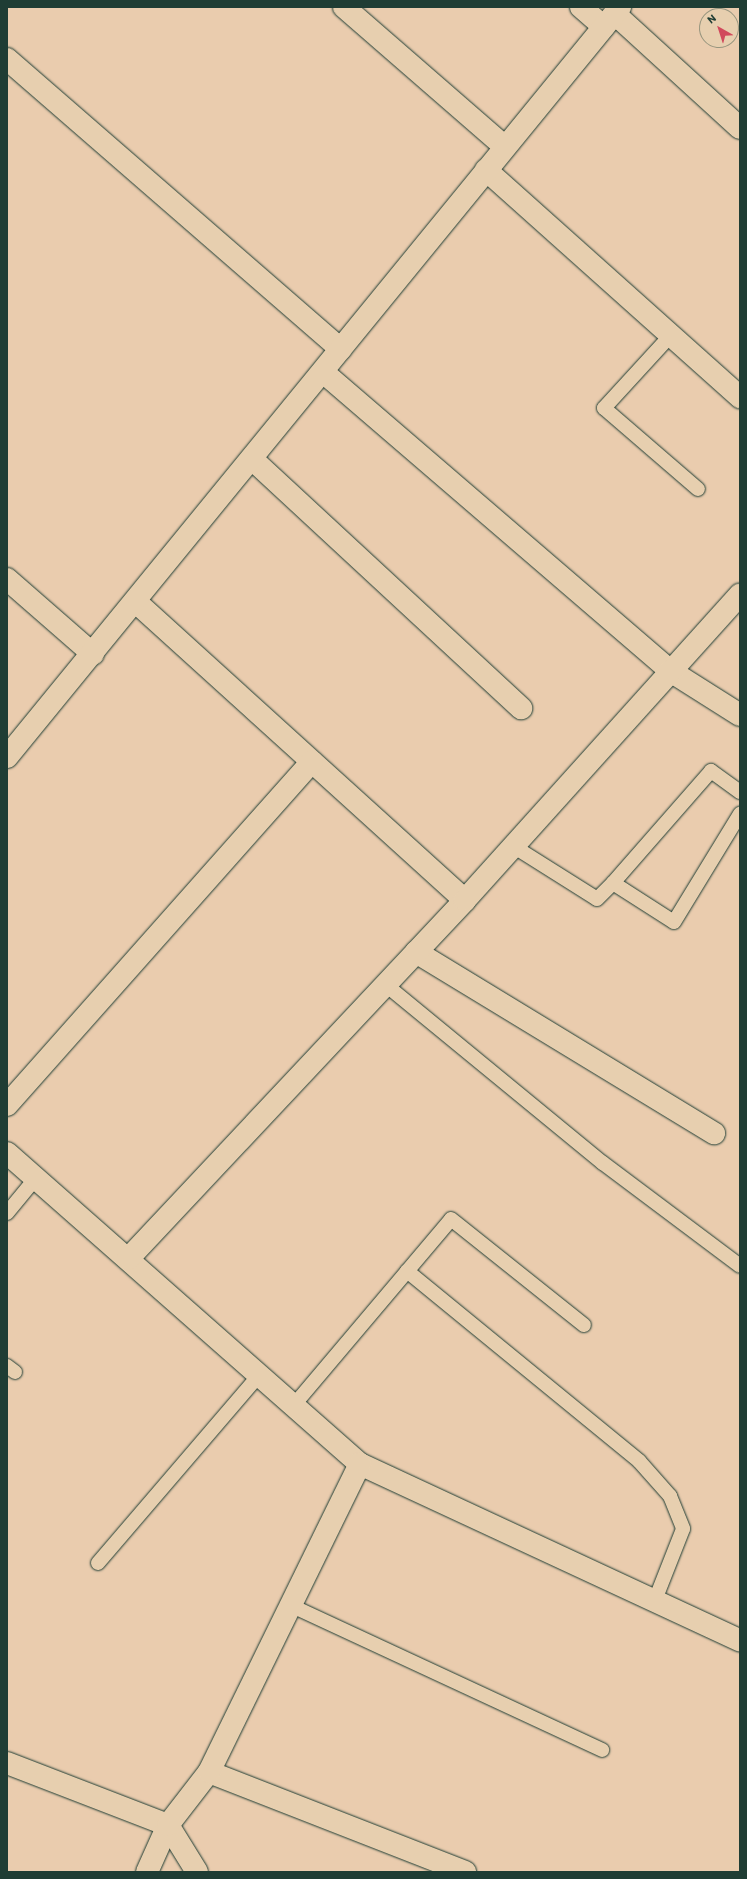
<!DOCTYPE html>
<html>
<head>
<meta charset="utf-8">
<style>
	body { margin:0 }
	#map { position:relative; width:747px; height:1879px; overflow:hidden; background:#eaccae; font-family:Itim,sans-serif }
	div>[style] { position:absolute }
	.roads { filter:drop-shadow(0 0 1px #1f3d34) drop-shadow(0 0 1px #1f3d34) }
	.lane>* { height:14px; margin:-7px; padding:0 7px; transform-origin:7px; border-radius:7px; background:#e7cfaf }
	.street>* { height:22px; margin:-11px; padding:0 11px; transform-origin:11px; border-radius:11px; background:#e7cfaf }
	span { translate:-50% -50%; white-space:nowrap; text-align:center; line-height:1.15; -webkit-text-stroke:3.5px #e7cfaf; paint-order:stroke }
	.frame { position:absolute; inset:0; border:8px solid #1f3d34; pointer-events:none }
	.north { position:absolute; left:699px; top:8px; width:40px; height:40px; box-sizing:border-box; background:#e7cfaf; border:1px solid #97957e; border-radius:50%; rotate:321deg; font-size:11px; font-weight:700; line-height:16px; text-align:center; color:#1f3d34 }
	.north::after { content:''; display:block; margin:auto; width:14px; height:18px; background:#d1495b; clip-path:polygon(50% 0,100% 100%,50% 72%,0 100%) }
</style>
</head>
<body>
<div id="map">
	<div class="roads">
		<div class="lane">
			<div style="left:671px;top:335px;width:99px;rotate:132.5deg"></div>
			<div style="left:604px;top:408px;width:124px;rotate:40.8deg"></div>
			<div style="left:740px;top:792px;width:36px;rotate:-144deg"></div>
			<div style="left:711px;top:771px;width:149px;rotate:131.2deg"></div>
			<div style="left:613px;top:883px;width:72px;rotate:32.6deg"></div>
			<div style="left:674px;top:922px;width:127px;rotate:-58.6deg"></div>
			<div style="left:513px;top:846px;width:99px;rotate:32.2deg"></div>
			<div style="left:597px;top:899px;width:23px;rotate:-45deg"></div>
			<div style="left:386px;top:985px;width:281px;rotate:39.4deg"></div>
			<div style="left:603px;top:1163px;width:171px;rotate:36.9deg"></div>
			<div style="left:7px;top:1213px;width:45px;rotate:-50.4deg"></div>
			<div style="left:407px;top:1271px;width:300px;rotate:39.3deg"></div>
			<div style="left:639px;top:1461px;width:47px;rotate:48.5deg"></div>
			<div style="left:670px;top:1496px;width:35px;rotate:68deg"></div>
			<div style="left:683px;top:1529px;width:76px;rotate:111.5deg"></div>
			<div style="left:7px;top:1366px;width:10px;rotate:37deg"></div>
			<div style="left:294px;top:1405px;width:243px;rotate:-49.8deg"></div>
			<div style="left:451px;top:1219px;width:170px;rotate:38.6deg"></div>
			<div style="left:98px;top:1563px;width:248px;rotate:-49.4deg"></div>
			<div style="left:292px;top:1606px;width:342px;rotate:24.9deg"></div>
		</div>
		<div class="street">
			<div style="left:344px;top:7px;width:213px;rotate:41deg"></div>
			<div style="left:581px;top:7px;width:30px;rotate:41deg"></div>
			<div style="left:615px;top:14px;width:169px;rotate:42.4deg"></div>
			<div style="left:7px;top:59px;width:442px;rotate:41deg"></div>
			<div style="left:486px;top:170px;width:341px;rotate:41.8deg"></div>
			<div style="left:323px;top:372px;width:460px;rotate:40.7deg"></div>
			<div style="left:672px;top:672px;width:80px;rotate:32.3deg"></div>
			<div style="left:252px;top:459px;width:367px;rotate:42.8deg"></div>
			<div style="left:7px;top:579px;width:114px;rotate:41.1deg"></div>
			<div style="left:136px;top:602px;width:444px;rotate:42.2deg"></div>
			<div style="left:7px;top:757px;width:969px;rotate:-50.74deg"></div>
			<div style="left:416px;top:952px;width:349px;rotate:31.3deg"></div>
			<div style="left:7px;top:1105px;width:459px;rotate:-48.4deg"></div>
			<div style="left:7px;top:1153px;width:470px;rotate:41.4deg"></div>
			<div style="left:360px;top:1464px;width:419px;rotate:24.9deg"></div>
			<div style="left:128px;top:1259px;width:492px;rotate:-46.8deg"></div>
			<div style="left:465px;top:900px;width:411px;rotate:-48deg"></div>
			<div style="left:7px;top:1763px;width:173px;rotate:21.1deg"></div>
			<div style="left:168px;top:1825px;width:55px;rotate:58.3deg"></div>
			<div style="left:209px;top:1772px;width:275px;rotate:21.3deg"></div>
			<div style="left:147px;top:1872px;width:51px;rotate:-65.9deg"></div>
			<div style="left:168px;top:1825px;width:67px;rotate:-52.3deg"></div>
			<div style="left:209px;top:1772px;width:343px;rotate:-63.9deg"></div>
		</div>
	</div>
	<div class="frame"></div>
	<div class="north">N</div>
</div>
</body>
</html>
